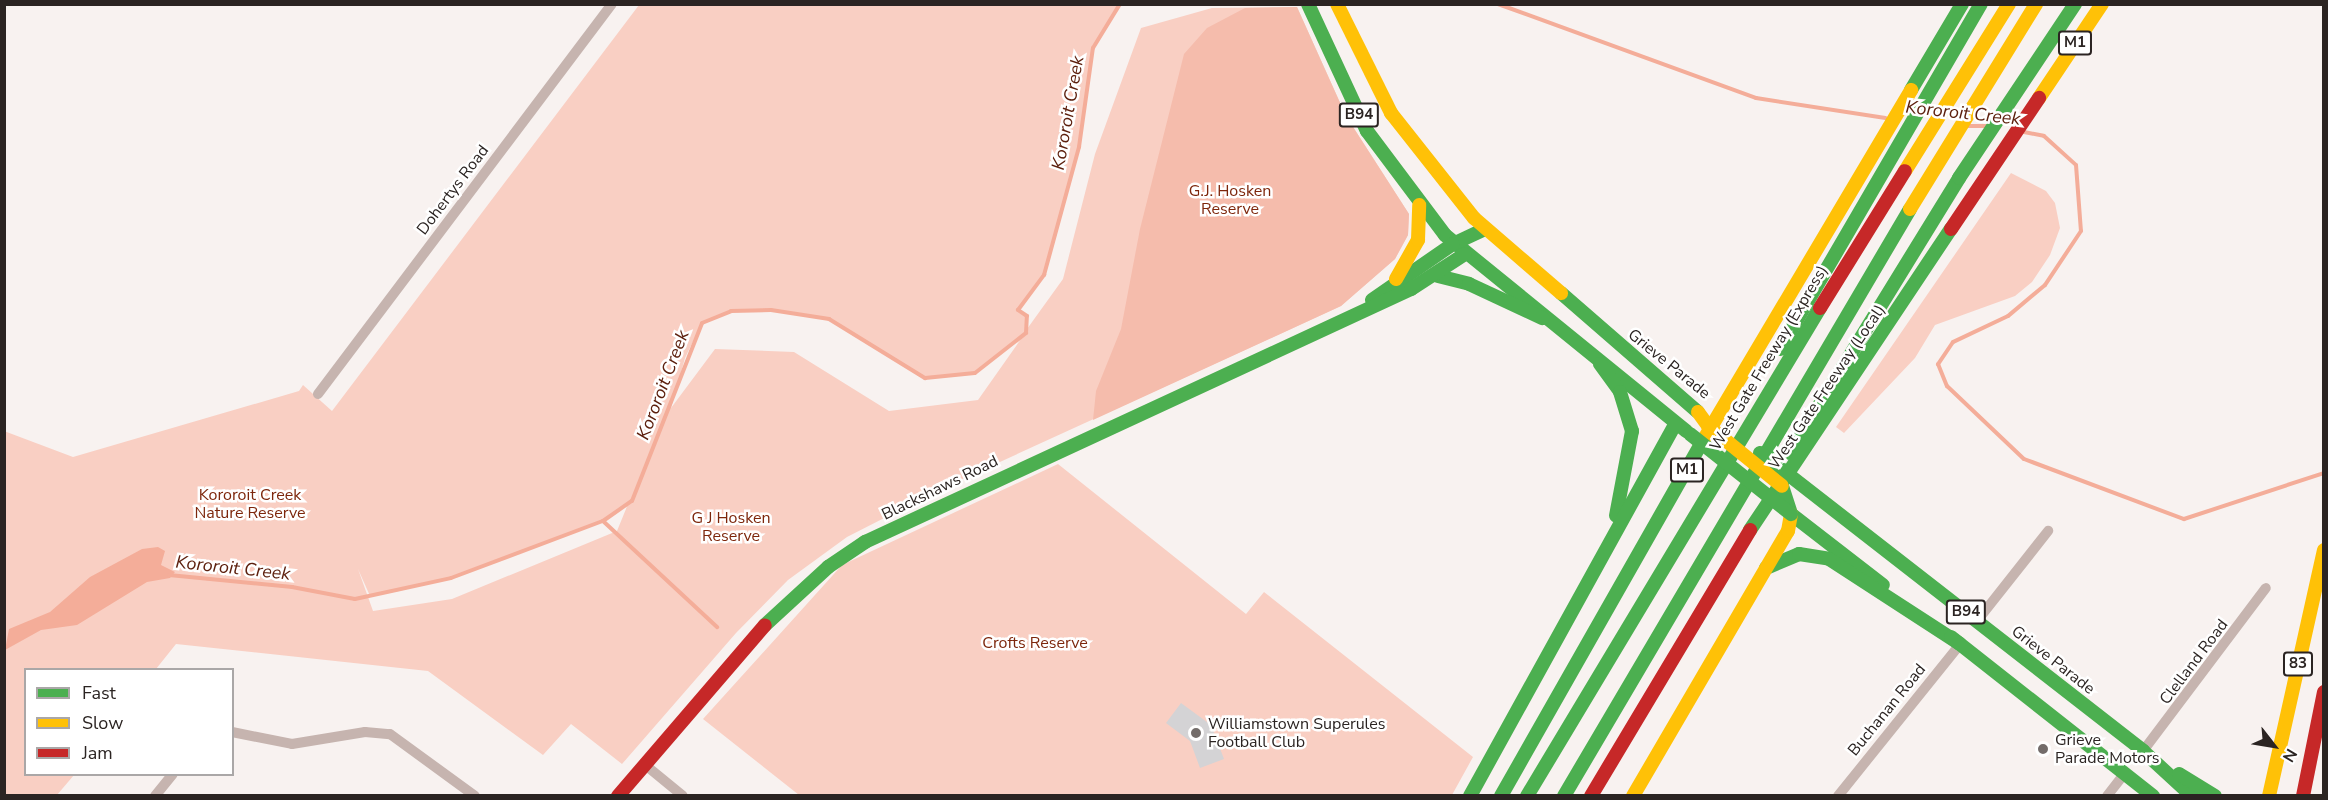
<!DOCTYPE html>
<html>
<head>
<meta charset="utf-8">
<style>
	body { margin:0 }
	#map { position:relative; width:2328px; height:800px; overflow:hidden; background:#f8f2f0; font-family:"Nunito Sans",sans-serif }
	div>[style] { position:absolute }
	.green>* { inset:0; background:#f9cfc3 }
	.forest>* { inset:0; background:#f5bcac }
	.water>* { inset:0; background:#f4ad99 }
	.stream>* { height:4px; margin:-2px; padding:0 2px; transform-origin:2px; border-radius:2px; background:#f4ad99 }
	.building>* { inset:0; background:#d4d3d5 }
	.street>* { height:10px; margin:-5px; padding:0 5px; transform-origin:5px; border-radius:5px; background:#c6b4af }
	.fast>* { height:14px; margin:-7px; padding:0 7px; transform-origin:7px; border-radius:7px; background:#4caf50 }
	.slow>* { height:14px; margin:-7px; padding:0 7px; transform-origin:7px; border-radius:7px; background:#ffc107 }
	.jam>* { height:14px; margin:-7px; padding:0 7px; transform-origin:7px; border-radius:7px; background:#c62828 }
	.fast-bridge>* { height:14px; margin:-7px; padding:0 7px; transform-origin:7px; border-radius:7px; background:#4caf50 }
	.slow-bridge>* { height:14px; margin:-7px; padding:0 7px; transform-origin:7px; border-radius:7px; background:#ffc107 }
	.dots>* { width:16px; height:16px; translate:-50% -50%; box-sizing:border-box; border:3px solid #fff; border-radius:50% }
	span { translate:-50% -50%; white-space:nowrap; text-align:center; line-height:1.15; -webkit-text-stroke:5px #fff; paint-order:stroke }
	.shield-label span { padding:2px 4px; background:#fff; border:2px solid; border-radius:4px; -webkit-text-stroke-width:0 }
	.shield-label { font-size:15px; color:#2b2422; font-weight:700 }
	.street-label { font-size:16px; color:#2b2422 }
	.park-label { font-size:16px; color:#7d260b }
	.poi-label { font-size:16px; color:#2b2422 }
	.left { translate:0 -50%; text-align:left }
	.water-label { font-size:18px; color:#5d200e; font-style:italic }
	.frame { position:absolute; inset:0; border:6px solid #2b2422; pointer-events:none }
	.legend { position:absolute; left:24px; top:668px; width:210px; height:108px; box-sizing:border-box; background:#fff; border:2px solid #aaa7a7; margin:0; padding:8px 10px; list-style:none; font-size:18px; color:#2b2422 }
	.legend li { display:flex; align-items:center; gap:12px; height:30px }
	.legend b { width:30px; border:2px solid #aaa7a7 }
	.north { position:absolute; left:2244px; top:716px; width:60px; height:60px; -webkit-text-stroke:4px #fff; paint-order:stroke; rotate:121deg; font-size:16px; font-weight:700; line-height:24px; text-align:center; color:#2b2422 }
	.north::after { content:''; display:block; margin:auto; width:21px; height:27px; background:#2b2422; clip-path:polygon(50% 0,100% 100%,50% 72%,0 100%) }
</style>
</head>
<body>
<div id="map">
	<div class="green">
		<div style="clip-path:polygon(evenodd,639px 5px,1120px 5px,1093px 48px,1079px 147px,1044px 275px,1019px 309px,1027px 316px,1027px 329px,1063px 279px,1095px 154px,1141px 28px,1212px 8px,1297px 7px,1346px 116px,1409px 214px,1408px 235px,1395px 259px,1341px 306px,943px 488px,847px 537px,788px 580px,736px 633px,622px 764px,571px 724px,543px 755px,428px 671px,176px 644px,156px 669px,26px 670px,26px 774px,74px 775px,57px 795px,5px 795px,4px 431px,73px 457px,299px 391px,303px 385px,332px 411px,639px 5px,771px 310px,829px 319px,925px 378px,975px 373px,1021px 339px,978px 400px,889px 411px,794px 352px,715px 349px,671px 408px,685px 358px,702px 323px,731px 311px,771px 310px,639px 5px,628px 504px,617px 531px,452px 599px,373px 611px,358px 569px,370px 596px,399px 591px,451px 578px,603px 521px,628px 504px)"></div>
		<div style="clip-path:polygon(2011px 173px,2046px 191px,2055px 203px,2060px 228px,2050px 255px,2032px 282px,2015px 296px,1935px 325px,1915px 358px,1844px 433px,1836px 427px)"></div>
		<div style="clip-path:polygon(1058px 464px,1246px 614px,1264px 592px,1473px 757px,1452px 795px,799px 795px,703px 719px,842px 565px)"></div>
	</div>
	<div class="forest">
		<div style="clip-path:polygon(1297px 7px,1346px 116px,1409px 214px,1408px 235px,1395px 259px,1341px 306px,1093px 420px,1096px 391px,1121px 329px,1140px 229px,1184px 54px,1207px 28px,1245px 8px)"></div>
	</div>
	<div class="water">
		<div style="clip-path:polygon(158px 547px,165px 551px,161px 565px,175px 572px,170px 578px,147px 582px,77px 625px,41px 630px,5px 650px,9px 629px,50px 612px,90px 577px,142px 549px)"></div>
	</div>
	<div class="stream">
		<div style="left:1498px;top:4px;width:275px;rotate:20deg"></div>
		<div style="left:1756px;top:98px;width:131px;rotate:8.8deg"></div>
		<div style="left:1967px;top:126px;width:20px"></div>
		<div style="left:2024px;top:132px;width:20px;rotate:11deg"></div>
		<div style="left:2044px;top:136px;width:43px;rotate:42.2deg"></div>
		<div style="left:2076px;top:165px;width:66px;rotate:85.7deg"></div>
		<div style="left:2081px;top:231px;width:65px;rotate:123.7deg"></div>
		<div style="left:2045px;top:285px;width:48px;rotate:140deg"></div>
		<div style="left:2008px;top:316px;width:61px;rotate:154.7deg"></div>
		<div style="left:1953px;top:342px;width:27px;rotate:124deg"></div>
		<div style="left:1938px;top:364px;width:24px;rotate:68deg"></div>
		<div style="left:1947px;top:386px;width:106px;rotate:43.5deg"></div>
		<div style="left:2024px;top:459px;width:171px;rotate:20.6deg"></div>
		<div style="left:2184px;top:519px;width:147px;rotate:-18.2deg"></div>
		<div style="left:603px;top:521px;width:156px;rotate:42.9deg"></div>
		<div style="left:169px;top:575px;width:124px;rotate:5.6deg"></div>
		<div style="left:292px;top:587px;width:64px;rotate:10.8deg"></div>
		<div style="left:355px;top:599px;width:98px;rotate:-12.3deg"></div>
		<div style="left:451px;top:578px;width:162px;rotate:-20.6deg"></div>
		<div style="left:603px;top:521px;width:35px;rotate:-35deg"></div>
		<div style="left:632px;top:501px;width:191px;rotate:-68.5deg"></div>
		<div style="left:702px;top:323px;width:31px;rotate:-22deg"></div>
		<div style="left:731px;top:311px;width:40px;rotate:-1.4deg"></div>
		<div style="left:771px;top:310px;width:59px;rotate:8.8deg"></div>
		<div style="left:829px;top:319px;width:113px;rotate:31.6deg"></div>
		<div style="left:925px;top:378px;width:50px;rotate:-5.7deg"></div>
		<div style="left:975px;top:373px;width:65px;rotate:-38.1deg"></div>
		<div style="left:1026px;top:333px;width:17px;rotate:-87deg"></div>
		<div style="left:1027px;top:316px;width:11px;rotate:-146deg"></div>
		<div style="left:1018px;top:310px;width:44px;rotate:-53.4deg"></div>
		<div style="left:1044px;top:275px;width:133px;rotate:-74.7deg"></div>
		<div style="left:1079px;top:147px;width:100px;rotate:-82deg"></div>
		<div style="left:1093px;top:48px;width:52px;rotate:-58.5deg"></div>
	</div>
	<div class="building">
		<div style="clip-path:polygon(1181px 703px,1211px 725px,1224px 759px,1200px 768px,1190px 741px,1166px 723px)"></div>
	</div>
	<div class="street">
		<div style="left:318px;top:394px;width:488px;rotate:-53deg"></div>
		<div style="left:1977px;top:621px;width:115px;rotate:-51.7deg"></div>
		<div style="left:232px;top:732px;width:61px;rotate:11.3deg"></div>
		<div style="left:292px;top:744px;width:74px;rotate:-9.3deg"></div>
		<div style="left:365px;top:732px;width:25px;rotate:5deg"></div>
		<div style="left:390px;top:734px;width:105px;rotate:36.1deg"></div>
		<div style="left:2143px;top:751px;width:204px;rotate:-53deg"></div>
		<div style="left:644px;top:764px;width:50px;rotate:39.4deg"></div>
		<div style="left:155px;top:796px;width:28px;rotate:-51deg"></div>
		<div style="left:1838px;top:796px;width:195px;rotate:-51.2deg"></div>
		<div style="left:2107px;top:796px;width:29px;rotate:-52deg"></div>
	</div>
	<div class="fast">
		<div style="left:1308px;top:4px;width:140px;rotate:65.1deg"></div>
		<div style="left:1367px;top:131px;width:130px;rotate:53.1deg"></div>
		<div style="left:1445px;top:235px;width:311px;rotate:39.1deg"></div>
		<div style="left:1911px;top:90px;width:100px;rotate:-59.3deg"></div>
		<div style="left:1453px;top:244px;width:35px;rotate:-25deg"></div>
		<div style="left:1438px;top:276px;width:32px;rotate:14deg"></div>
		<div style="left:1469px;top:284px;width:81px;rotate:25deg"></div>
		<div style="left:1561px;top:293px;width:181px;rotate:41deg"></div>
		<div style="left:1372px;top:300px;width:98px;rotate:-34.7deg"></div>
		<div style="left:1780px;top:349px;width:399px;rotate:-59.8deg"></div>
		<div style="left:1600px;top:364px;width:34px;rotate:54deg"></div>
		<div style="left:1620px;top:392px;width:41px;rotate:72.9deg"></div>
		<div style="left:1632px;top:431px;width:86px;rotate:100.7deg"></div>
		<div style="left:1790px;top:453px;width:323px;rotate:-58.4deg"></div>
		<div style="left:1959px;top:178px;width:209px;rotate:-56.3deg"></div>
		<div style="left:1789px;top:475px;width:449px;rotate:37.9deg"></div>
		<div style="left:2143px;top:751px;width:67px;rotate:42.6deg"></div>
		<div style="left:1782px;top:486px;width:29px;rotate:72deg"></div>
		<div style="left:1791px;top:514px;width:116px;rotate:37.7deg"></div>
		<div style="left:1750px;top:530px;width:362px;rotate:-56.3deg"></div>
		<div style="left:1766px;top:568px;width:36px;rotate:-23deg"></div>
		<div style="left:1799px;top:554px;width:30px;rotate:9deg"></div>
		<div style="left:1829px;top:559px;width:156px;rotate:33deg"></div>
		<div style="left:765px;top:625px;width:86px;rotate:-42.6deg"></div>
		<div style="left:828px;top:567px;width:45px;rotate:-34deg"></div>
		<div style="left:865px;top:542px;width:602px;rotate:-24.86deg"></div>
		<div style="left:1411px;top:289px;width:64px;rotate:-32.9deg"></div>
		<div style="left:1951px;top:637px;width:257px;rotate:38.2deg"></div>
		<div style="left:2179px;top:774px;width:42px;rotate:31.4deg"></div>
		<div style="left:1470px;top:796px;width:425px;rotate:-61.1deg"></div>
		<div style="left:1501px;top:796px;width:411px;rotate:-60.4deg"></div>
		<div style="left:1527px;top:796px;width:569px;rotate:-59.02deg"></div>
		<div style="left:1564px;top:796px;width:681px;rotate:-59.48deg"></div>
	</div>
	<div class="slow">
		<div style="left:1337px;top:4px;width:122px;rotate:63.6deg"></div>
		<div style="left:1391px;top:113px;width:134px;rotate:51.7deg"></div>
		<div style="left:1474px;top:218px;width:115px;rotate:40.8deg"></div>
		<div style="left:2039px;top:98px;width:113px;rotate:-56.2deg"></div>
		<div style="left:1905px;top:171px;width:197px;rotate:-58.1deg"></div>
		<div style="left:1910px;top:209px;width:241px;rotate:-58.4deg"></div>
		<div style="left:1396px;top:279px;width:45px;rotate:-60.6deg"></div>
		<div style="left:1418px;top:240px;width:35px;rotate:-88deg"></div>
		<div style="left:1704px;top:439px;width:406px;rotate:-59.3deg"></div>
		<div style="left:1633px;top:796px;width:307px;rotate:-59.7deg"></div>
		<div style="left:1788px;top:531px;width:17px;rotate:-80deg"></div>
		<div style="left:2269px;top:796px;width:252px;rotate:-77.4deg"></div>
	</div>
	<div class="jam">
		<div style="left:1951px;top:229px;width:158px;rotate:-56.1deg"></div>
		<div style="left:1820px;top:308px;width:161px;rotate:-58.2deg"></div>
		<div style="left:618px;top:796px;width:225px;rotate:-49.3deg"></div>
		<div style="left:1591px;top:796px;width:310px;rotate:-59.1deg"></div>
		<div style="left:2303px;top:796px;width:106px;rotate:-78.6deg"></div>
	</div>
	<div class="fast-bridge">
		<div style="left:1690px;top:434px;width:129px;rotate:38.4deg"></div>
		<div style="left:1760px;top:453px;width:36px;rotate:37deg"></div>
	</div>
	<div class="slow-bridge">
		<div style="left:1698px;top:412px;width:17px;rotate:54deg"></div>
		<div style="left:1708px;top:426px;width:95px;rotate:39deg"></div>
	</div>
	<div class="dots">
		<div style="left:1196px;top:733px;background:#736c6a"></div>
		<div style="left:2043px;top:749px;background:#736c6a"></div>
	</div>
	<div class="shield-label">
		<span style="left:2075px;top:43px">M1</span>
		<span style="left:1359px;top:115px">B94</span>
		<span style="left:1687px;top:470px">M1</span>
		<span style="left:1966px;top:612px">B94</span>
		<span style="left:2298px;top:664px">83</span>
	</div>
	<div class="street-label">
		<span style="left:453px;top:190px;rotate:-53deg">Dohertys Road</span>
		<span style="left:1769px;top:358px;rotate:-59deg">West Gate Freeway (Express)</span>
		<span style="left:1669px;top:364px;rotate:39deg">Grieve Parade</span>
		<span style="left:1827px;top:387px;rotate:-56deg">West Gate Freeway (Local)</span>
		<span style="left:940px;top:488px;rotate:-26deg">Blackshaws Road</span>
		<span style="left:2053px;top:660px;rotate:38deg">Grieve Parade</span>
		<span style="left:2194px;top:662px;rotate:-53deg">Clelland Road</span>
		<span style="left:1887px;top:710px;rotate:-51deg">Buchanan Road</span>
	</div>
	<div class="park-label">
		<span style="left:1230px;top:200px">G.J. Hosken<br>Reserve</span>
		<span style="left:250px;top:504px">Kororoit Creek<br>Nature Reserve</span>
		<span style="left:731px;top:527px">G J Hosken<br>Reserve</span>
		<span style="left:1035px;top:643px">Crofts Reserve</span>
	</div>
	<div class="poi-label">
		<span class="left" style="left:1208px;top:733px">Williamstown Superules<br>Football Club</span>
		<span class="left" style="left:2055px;top:749px">Grieve<br>Parade Motors</span>
	</div>
	<div class="water-label">
		<span style="left:1068px;top:113px;rotate:-80deg">Kororoit Creek</span>
		<span style="left:1963px;top:113px;rotate:6deg">Kororoit Creek</span>
		<span style="left:663px;top:385px;rotate:-69deg">Kororoit Creek</span>
		<span style="left:233px;top:568px;rotate:6deg">Kororoit Creek</span>
	</div>
	<div class="frame"></div>
	<ul class="legend">
	<li><b style="height:8px;background:#4caf50"></b>Fast</li>
	<li><b style="height:8px;background:#ffc107"></b>Slow</li>
	<li><b style="height:8px;background:#c62828"></b>Jam</li>
	</ul>
	<div class="north">N</div>
</div>
</body>
</html>
